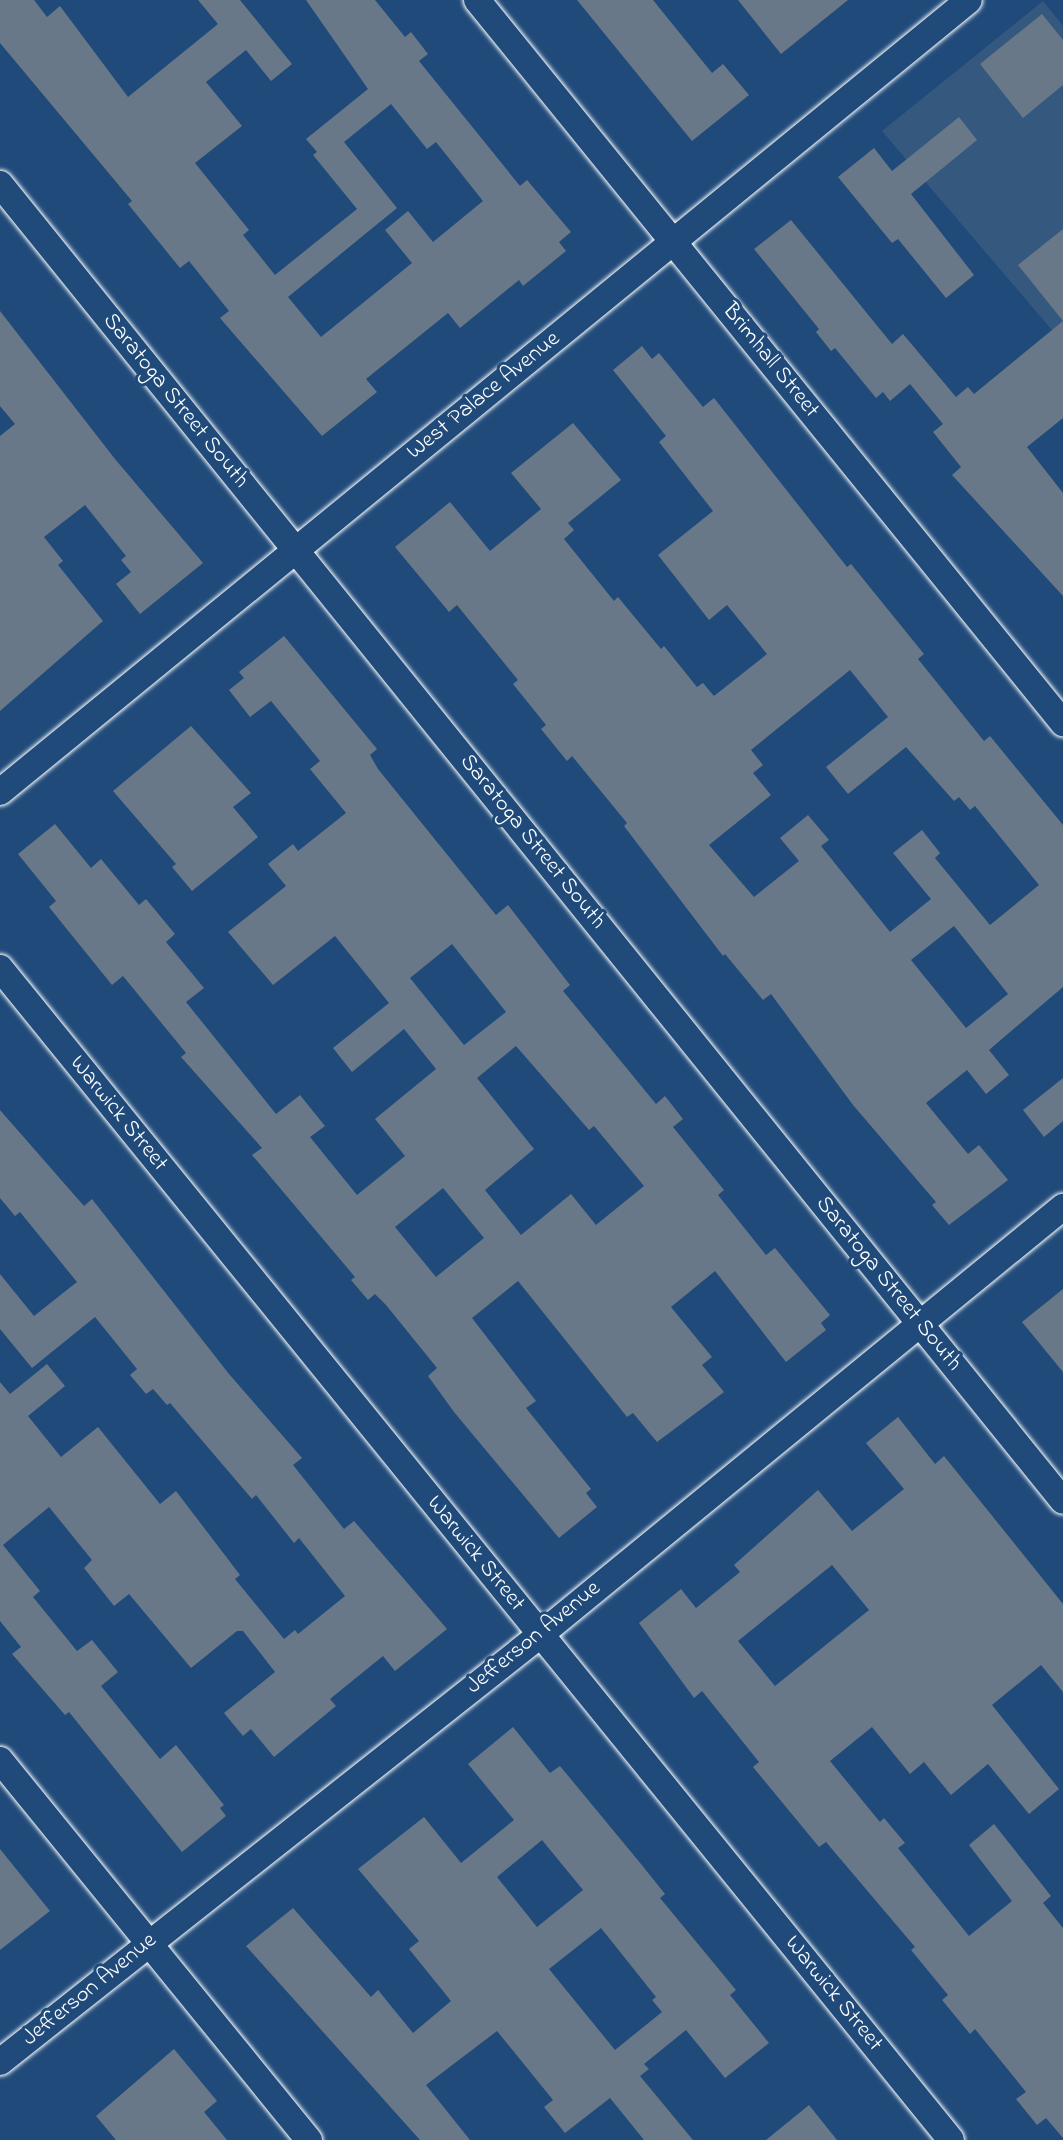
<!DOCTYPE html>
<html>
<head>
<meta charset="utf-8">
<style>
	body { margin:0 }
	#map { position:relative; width:1063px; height:2140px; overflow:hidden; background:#1f4a7a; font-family:"Indie Flower",sans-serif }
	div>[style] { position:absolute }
	.built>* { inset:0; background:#35587e }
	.building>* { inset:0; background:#697888 }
	.roads { filter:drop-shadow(0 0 2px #fff) drop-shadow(0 0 2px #fff) }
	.street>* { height:26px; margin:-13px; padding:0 13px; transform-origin:13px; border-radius:13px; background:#1f4a7a }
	span { translate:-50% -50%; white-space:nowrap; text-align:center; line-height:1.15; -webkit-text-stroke:6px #1f4a7a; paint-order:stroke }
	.street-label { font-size:23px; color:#fff }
</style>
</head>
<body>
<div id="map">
	<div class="built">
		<div style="clip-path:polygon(1043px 1px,1063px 26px,1063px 343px,882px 131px)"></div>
	</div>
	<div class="building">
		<div style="clip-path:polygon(evenodd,0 0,34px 0,47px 17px,60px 6px,128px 97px,218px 24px,198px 0,240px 0,292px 64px,271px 81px,246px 50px,206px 82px,242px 126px,195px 163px,249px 230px,243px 235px,275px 275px,357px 209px,313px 155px,317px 152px,306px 139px,368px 89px,306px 0,375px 0,405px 37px,411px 32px,428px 54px,419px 61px,520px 186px,527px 180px,571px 232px,559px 242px,566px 251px,523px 286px,519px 280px,460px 328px,448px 313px,366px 379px,377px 392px,322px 436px,220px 318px,229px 311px,189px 261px,180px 268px,128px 204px,132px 201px,0 43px,0 0,391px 104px,427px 149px,436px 142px,483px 201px,433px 242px,408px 211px,385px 230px,412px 263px,321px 337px,288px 297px,397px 208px,344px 142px,391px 104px)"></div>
		<div style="clip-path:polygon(577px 0,653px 0,712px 73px,723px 64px,749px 95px,692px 141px)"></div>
		<div style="clip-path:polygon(738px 0,848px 0,781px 54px)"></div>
		<div style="clip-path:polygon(1042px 14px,1063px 40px,1063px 85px,1023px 118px,980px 64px)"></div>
		<div style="clip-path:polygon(959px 117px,977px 140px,911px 194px,974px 275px,946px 298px,898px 239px,892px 243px,838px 177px,874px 148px,892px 171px)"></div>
		<div style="clip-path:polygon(791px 220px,892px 344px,903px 334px,956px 397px,968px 387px,974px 394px,1063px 321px,1063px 418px,1027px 447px,1063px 493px,1063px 596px,952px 475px,961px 467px,933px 432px,943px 424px,910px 384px,890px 401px,883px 392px,876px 398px,835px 348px,831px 351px,816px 332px,819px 329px,754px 249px)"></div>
		<div style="clip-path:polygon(1063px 229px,1063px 321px,1018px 265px)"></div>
		<div style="clip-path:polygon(0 311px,115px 459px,203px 563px,140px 614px,116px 584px,131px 572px,121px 560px,126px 556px,85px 505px,44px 537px,63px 561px,58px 565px,103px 621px,0 711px,0 436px,15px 424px,0 406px)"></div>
		<div style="clip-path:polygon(evenodd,642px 346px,652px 359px,659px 353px,703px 407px,714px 398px,847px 567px,851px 564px,924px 654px,918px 659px,984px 741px,990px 736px,1063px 825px,1063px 987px,989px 1050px,1009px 1075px,986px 1094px,967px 1070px,926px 1103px,968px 1154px,979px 1145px,1008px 1180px,949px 1225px,932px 1205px,936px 1202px,853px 1105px,771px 994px,763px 1000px,725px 954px,723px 956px,624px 826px,627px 823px,572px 756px,567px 761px,541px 729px,546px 725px,513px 684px,518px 680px,457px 605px,449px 612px,395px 547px,450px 502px,490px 551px,541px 509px,511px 473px,573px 423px,621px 480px,568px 523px,574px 530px,564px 539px,614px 601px,618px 597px,661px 649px,664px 646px,697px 687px,703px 683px,714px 696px,767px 654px,727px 605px,709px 620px,658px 555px,713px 511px,659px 442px,666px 436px,613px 370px,642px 346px,850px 670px,888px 717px,826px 767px,848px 794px,906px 747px,954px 801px,959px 797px,970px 810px,975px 806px,1039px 885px,990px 925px,935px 858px,940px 853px,922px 830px,893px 853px,931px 899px,890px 932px,821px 846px,829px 840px,808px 815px,780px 838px,799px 861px,754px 897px,709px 845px,771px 795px,753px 773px,763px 765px,751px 750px,850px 670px,642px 346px,954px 926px,1008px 994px,966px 1028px,911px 960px,954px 926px)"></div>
		<div style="clip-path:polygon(evenodd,284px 636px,377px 749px,370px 755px,378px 769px,496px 915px,508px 905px,570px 985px,563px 991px,615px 1054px,656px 1104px,665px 1096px,683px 1119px,673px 1127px,724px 1190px,718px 1195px,766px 1255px,775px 1248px,830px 1315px,821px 1323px,826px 1330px,786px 1362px,715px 1271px,671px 1307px,712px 1357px,702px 1365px,724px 1392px,657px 1442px,633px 1413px,627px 1417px,518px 1281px,472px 1318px,536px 1401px,526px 1408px,591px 1489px,586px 1493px,597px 1507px,559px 1538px,454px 1412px,428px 1376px,437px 1368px,386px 1305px,375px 1294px,368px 1300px,351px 1280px,355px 1277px,252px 1155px,262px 1148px,181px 1057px,186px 1053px,123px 976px,112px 985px,49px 907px,56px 901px,18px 854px,55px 824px,91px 868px,101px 859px,139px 905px,146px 899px,175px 934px,166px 942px,204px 988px,186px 1002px,276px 1114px,300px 1095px,325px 1126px,310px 1137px,357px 1195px,405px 1156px,375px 1119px,436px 1069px,404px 1029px,352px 1072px,333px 1048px,389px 1003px,335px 936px,273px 985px,228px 932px,286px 886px,268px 864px,293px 844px,298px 851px,346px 813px,310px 769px,320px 761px,271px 701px,250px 717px,229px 690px,244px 678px,239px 672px,284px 636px,452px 944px,506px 1012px,464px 1045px,410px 978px,452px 944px,284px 636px,516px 1046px,589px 1130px,594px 1126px,644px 1186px,596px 1225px,571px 1194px,521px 1235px,485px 1190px,534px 1149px,477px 1078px,516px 1046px,284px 636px,443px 1188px,484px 1238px,436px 1277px,395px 1227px,443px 1188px)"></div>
		<div style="clip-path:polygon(191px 726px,251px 793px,233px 807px,258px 837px,192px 891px,172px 867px,176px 864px,113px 791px)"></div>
		<div style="clip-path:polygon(1063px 1078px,1063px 1121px,1044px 1137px,1023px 1110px)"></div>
		<div style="clip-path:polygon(0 1110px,84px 1206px,92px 1199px,229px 1374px,302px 1458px,293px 1465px,344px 1529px,354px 1521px,447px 1629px,395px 1671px,383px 1656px,330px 1699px,336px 1706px,274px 1757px,251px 1729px,243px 1736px,224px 1713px,275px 1672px,243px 1631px,237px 1631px,191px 1668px,129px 1594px,114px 1606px,84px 1568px,92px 1560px,49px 1507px,3px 1545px,40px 1591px,33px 1597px,77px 1651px,92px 1640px,118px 1672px,101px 1686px,160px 1759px,176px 1745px,224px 1805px,220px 1808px,226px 1816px,182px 1852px,69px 1712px,65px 1715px,12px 1654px,21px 1647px,0 1621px,0 1382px,10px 1394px,47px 1364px,65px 1386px,28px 1416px,61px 1457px,98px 1427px,160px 1504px,176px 1491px,240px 1575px,235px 1579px,284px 1639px,295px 1630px,298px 1634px,345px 1596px,299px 1538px,294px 1543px,256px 1495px,252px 1499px,170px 1403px,167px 1405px,153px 1389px,146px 1394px,130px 1375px,137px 1369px,95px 1317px,32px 1368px,0 1329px,0 1274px,34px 1316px,77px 1282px,20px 1212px,15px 1216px,0 1198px)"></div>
		<div style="clip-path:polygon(1063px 1289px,1063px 1372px,1022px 1322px)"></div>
		<div style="clip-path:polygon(evenodd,898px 1417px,935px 1464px,944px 1456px,1063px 1604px,1063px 1692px,1041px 1665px,992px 1705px,1059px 1789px,1029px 1814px,988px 1764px,951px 1795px,924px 1762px,910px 1774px,872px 1727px,830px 1761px,880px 1822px,884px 1818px,905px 1843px,898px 1848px,969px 1936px,1012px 1901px,969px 1845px,994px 1824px,1051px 1896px,1043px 1903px,1063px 1928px,1063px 2138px,1046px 2118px,1037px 2125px,1016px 2099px,1026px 2092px,975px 2029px,970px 2034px,942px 2000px,948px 1995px,911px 1950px,915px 1947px,826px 1842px,819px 1847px,753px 1767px,759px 1762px,702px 1691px,694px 1698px,639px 1623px,681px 1589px,696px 1608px,740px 1572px,734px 1565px,818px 1490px,852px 1531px,904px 1489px,866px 1443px,898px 1417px,832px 1565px,869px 1610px,775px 1686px,738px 1641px,832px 1565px)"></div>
		<div style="clip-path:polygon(evenodd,513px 1727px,550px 1773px,560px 1766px,641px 1864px,665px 1894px,660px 1898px,736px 1990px,730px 1995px,769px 2043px,725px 2078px,686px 2030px,644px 2064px,649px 2069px,640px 2076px,693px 2140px,644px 2140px,610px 2098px,565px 2133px,544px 2107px,553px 2100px,497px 2031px,426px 2085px,470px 2140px,420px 2140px,246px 1946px,293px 1908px,371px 1997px,378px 1990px,413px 2033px,451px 2001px,409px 1949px,419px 1941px,358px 1869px,424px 1817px,461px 1863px,514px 1820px,468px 1764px,513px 1727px,542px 1840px,583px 1890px,537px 1927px,497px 1877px,542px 1840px,513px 1727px,601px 1928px,656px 1997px,652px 2000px,662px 2012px,615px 2050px,549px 1969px,601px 1928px)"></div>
		<div style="clip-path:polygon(0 1849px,50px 1911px,0 1950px)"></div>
		<div style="clip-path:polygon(174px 2049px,217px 2101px,204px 2112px,227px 2140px,116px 2140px,96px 2116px)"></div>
		<div style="clip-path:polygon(809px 2105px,837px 2140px,766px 2140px)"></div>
	</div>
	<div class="roads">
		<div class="street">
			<div style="left:477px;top:0;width:931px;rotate:50.97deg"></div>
			<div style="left:0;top:184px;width:1692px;rotate:51.09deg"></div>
			<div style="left:0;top:792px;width:1251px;rotate:-39.26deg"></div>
			<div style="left:0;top:968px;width:1509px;rotate:50.94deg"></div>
			<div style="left:0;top:1760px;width:490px;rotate:50.9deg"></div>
			<div style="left:0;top:2062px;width:688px;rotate:-38.33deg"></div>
			<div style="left:540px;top:1635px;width:676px;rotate:-39.3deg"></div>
		</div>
	</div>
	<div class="street-label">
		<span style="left:770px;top:361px;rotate:51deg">Brimhall Street</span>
		<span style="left:484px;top:396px;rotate:-39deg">West Palace Avenue</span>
		<span style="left:175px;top:401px;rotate:51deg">Saratoga Street South</span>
		<span style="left:532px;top:842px;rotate:51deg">Saratoga Street South</span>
		<span style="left:118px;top:1114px;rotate:51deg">Warwick Street</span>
		<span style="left:888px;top:1284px;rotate:51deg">Saratoga Street South</span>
		<span style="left:475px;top:1554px;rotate:51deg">Warwick Street</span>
		<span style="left:534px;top:1638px;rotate:-39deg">Jefferson Avenue</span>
		<span style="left:90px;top:1990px;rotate:-39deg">Jefferson Avenue</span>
		<span style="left:833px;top:1994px;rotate:51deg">Warwick Street</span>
	</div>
</div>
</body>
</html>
